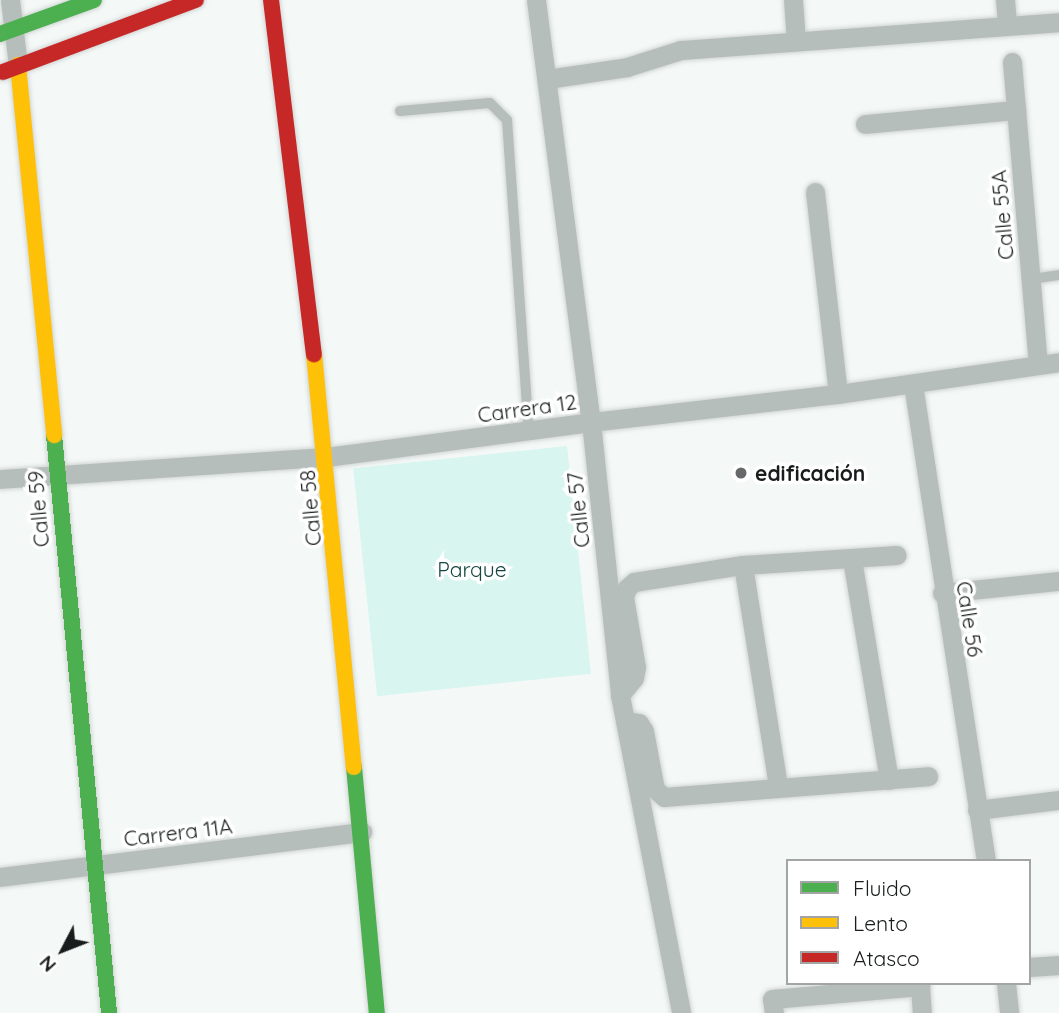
<!DOCTYPE html>
<html>
<head>
<meta charset="utf-8">
<style>
	body { margin:0 }
	#map { position:relative; width:1059px; height:1013px; overflow:hidden; background:#f4f9f8; font-family:Quicksand,sans-serif }
	div>[style] { position:absolute }
	.green>* { inset:0; background:#d8f5ef; transform-origin:0 0 }
	.roads { filter:drop-shadow(0 0 2px #d2d5d4) drop-shadow(0 0 2px #d2d5d4) }
	.lane>* { height:10px; margin:-5px; padding:0 5px; transform-origin:5px; border-radius:5px; background:#b6bebc }
	.street>* { height:19px; margin:-9.5px; padding:0 9.5px; transform-origin:9.5px; border-radius:9.5px; background:#b6bebc }
	.fast>* { height:16px; margin:-8px; padding:0 8px; transform-origin:8px; border-radius:8px; background:#4caf50 }
	.slow>* { height:16px; margin:-8px; padding:0 8px; transform-origin:8px; border-radius:8px; background:#ffc107 }
	.jam>* { height:16px; margin:-8px; padding:0 8px; transform-origin:8px; border-radius:8px; background:#c62828 }
	.dots>* { width:19px; height:19px; translate:-50% -50%; box-sizing:border-box; border:4px solid #fff; border-radius:50% }
	span { translate:-50% -50%; white-space:nowrap; text-align:center; line-height:1.15; -webkit-text-stroke:7px #fff; paint-order:stroke }
	.street-label { font-size:21px; color:#191c1c }
	.poi-label { font-size:21px; color:#191c1c; font-weight:700 }
	.left { translate:0 -50%; text-align:left }
	.park-label { font-size:21px; color:#14453e }
	.legend { position:absolute; left:786px; top:859px; width:245px; height:126px; box-sizing:border-box; background:#fff; border:2px solid #a3a4a4; margin:0; padding:9px 12px; list-style:none; font-size:21px; color:#191c1c }
	.legend li { display:flex; align-items:center; gap:14px; height:35px }
	.legend b { width:35px; border:2px solid #a3a4a4 }
	.north { position:absolute; left:28px; top:915px; width:70px; height:70px; -webkit-text-stroke:5px #fff; paint-order:stroke; rotate:228deg; font-size:19px; font-weight:700; line-height:28px; text-align:center; color:#191c1c }
	.north::after { content:''; display:block; margin:auto; width:24px; height:32px; background:#191c1c; clip-path:polygon(50% 0,100% 100%,50% 72%,0 100%) }
</style>
</head>
<body>
<div id="map">
	<div class="green">
		<div style="left:567px;top:446px;width:229px;height:215px;rotate:84deg"></div>
	</div>
	<div class="roads">
		<div class="lane">
			<div style="left:400px;top:111px;width:90px;rotate:-5.1deg"></div>
			<div style="left:490px;top:103px;width:24px;rotate:45deg"></div>
			<div style="left:507px;top:120px;width:313px;rotate:86deg"></div>
			<div style="left:1031px;top:279px;width:28px;rotate:-8deg"></div>
		</div>
		<div class="street">
			<div style="left:10px;top:0;width:65px;rotate:83deg"></div>
			<div style="left:536px;top:0;width:426px;rotate:82.6deg"></div>
			<div style="left:591px;top:422px;width:275px;rotate:83.9deg"></div>
			<div style="left:620px;top:695px;width:324px;rotate:79.1deg"></div>
			<div style="left:793px;top:0;width:41px;rotate:85.8deg"></div>
			<div style="left:1005px;top:0;width:24px;rotate:85deg"></div>
			<div style="left:1012px;top:62px;width:304px;rotate:85.1deg"></div>
			<div style="left:547px;top:79px;width:81px;rotate:-8.5deg"></div>
			<div style="left:627px;top:67px;width:57px;rotate:-17.5deg"></div>
			<div style="left:681px;top:50px;width:379px;rotate:-4.2deg"></div>
			<div style="left:865px;top:124px;width:152px;rotate:-5.3deg"></div>
			<div style="left:815px;top:192px;width:203px;rotate:83.5deg"></div>
			<div style="left:913px;top:384px;width:483px;rotate:81.3deg"></div>
			<div style="left:0;top:479px;width:327px;rotate:-3.9deg"></div>
			<div style="left:326px;top:457px;width:267px;rotate:-7.5deg"></div>
			<div style="left:591px;top:422px;width:249px;rotate:-6.5deg"></div>
			<div style="left:838px;top:394px;width:223px;rotate:-8.2deg"></div>
			<div style="left:852px;top:559px;width:224px;rotate:80.5deg"></div>
			<div style="left:743px;top:565px;width:225px;rotate:81deg"></div>
			<div style="left:942px;top:593px;width:118px;rotate:-5.9deg"></div>
			<div style="left:620px;top:695px;width:22px;rotate:-51deg"></div>
			<div style="left:634px;top:678px;width:11px;rotate:-80deg"></div>
			<div style="left:636px;top:667px;width:71px;rotate:-99.7deg"></div>
			<div style="left:624px;top:597px;width:9px;rotate:-72deg"></div>
			<div style="left:627px;top:588px;width:9px;rotate:-41deg"></div>
			<div style="left:634px;top:582px;width:110px;rotate:-8.9deg"></div>
			<div style="left:743px;top:565px;width:154px;rotate:-3.7deg"></div>
			<div style="left:626px;top:721px;width:13px;rotate:9deg"></div>
			<div style="left:639px;top:723px;width:9px;rotate:58deg"></div>
			<div style="left:644px;top:731px;width:59px;rotate:79.3deg"></div>
			<div style="left:655px;top:789px;width:12px;rotate:42deg"></div>
			<div style="left:664px;top:797px;width:265px;rotate:-4.5deg"></div>
			<div style="left:977px;top:810px;width:83px;rotate:-7deg"></div>
			<div style="left:0;top:877px;width:365px;rotate:-7.1deg"></div>
			<div style="left:1029px;top:967px;width:30px;rotate:-4deg"></div>
			<div style="left:1006px;top:983px;width:30px;rotate:84deg"></div>
			<div style="left:774px;top:1013px;width:14px;rotate:-98deg"></div>
			<div style="left:772px;top:999px;width:149px;rotate:-5deg"></div>
			<div style="left:920px;top:986px;width:27px;rotate:86deg"></div>
		</div>
		<div class="fast">
			<div style="left:0;top:34px;width:100px;rotate:-19.9deg"></div>
			<div style="left:54px;top:435px;width:581px;rotate:84.56deg"></div>
			<div style="left:354px;top:767px;width:247px;rotate:84.7deg"></div>
		</div>
		<div class="slow">
			<div style="left:18px;top:65px;width:372px;rotate:84.4deg"></div>
			<div style="left:314px;top:354px;width:415px;rotate:84.5deg"></div>
		</div>
		<div class="jam">
			<div style="left:271px;top:0;width:357px;rotate:83.1deg"></div>
			<div style="left:3px;top:72px;width:206px;rotate:-20.5deg"></div>
		</div>
	</div>
	<div class="dots">
		<div style="left:741px;top:473px;background:#666969"></div>
	</div>
	<div class="street-label">
		<span style="left:1002px;top:215px;rotate:-95deg">Calle 55A</span>
		<span style="left:527px;top:408px;rotate:-8deg">Carrera 12</span>
		<span style="left:310px;top:508px;rotate:-95deg">Calle 58</span>
		<span style="left:38px;top:509px;rotate:-95deg">Calle 59</span>
		<span style="left:578px;top:510px;rotate:-96deg">Calle 57</span>
		<span style="left:970px;top:619px;rotate:81deg">Calle 56</span>
		<span style="left:178px;top:832px;rotate:-7deg">Carrera 11A</span>
	</div>
	<div class="poi-label">
		<span class="left" style="left:755px;top:473px">edificación</span>
	</div>
	<div class="park-label">
		<span style="left:472px;top:569px">Parque</span>
	</div>
	<ul class="legend">
	<li><b style="height:9px;background:#4caf50"></b>Fluido</li>
	<li><b style="height:9px;background:#ffc107"></b>Lento</li>
	<li><b style="height:9px;background:#c62828"></b>Atasco</li>
	</ul>
	<div class="north">N</div>
</div>
</body>
</html>
